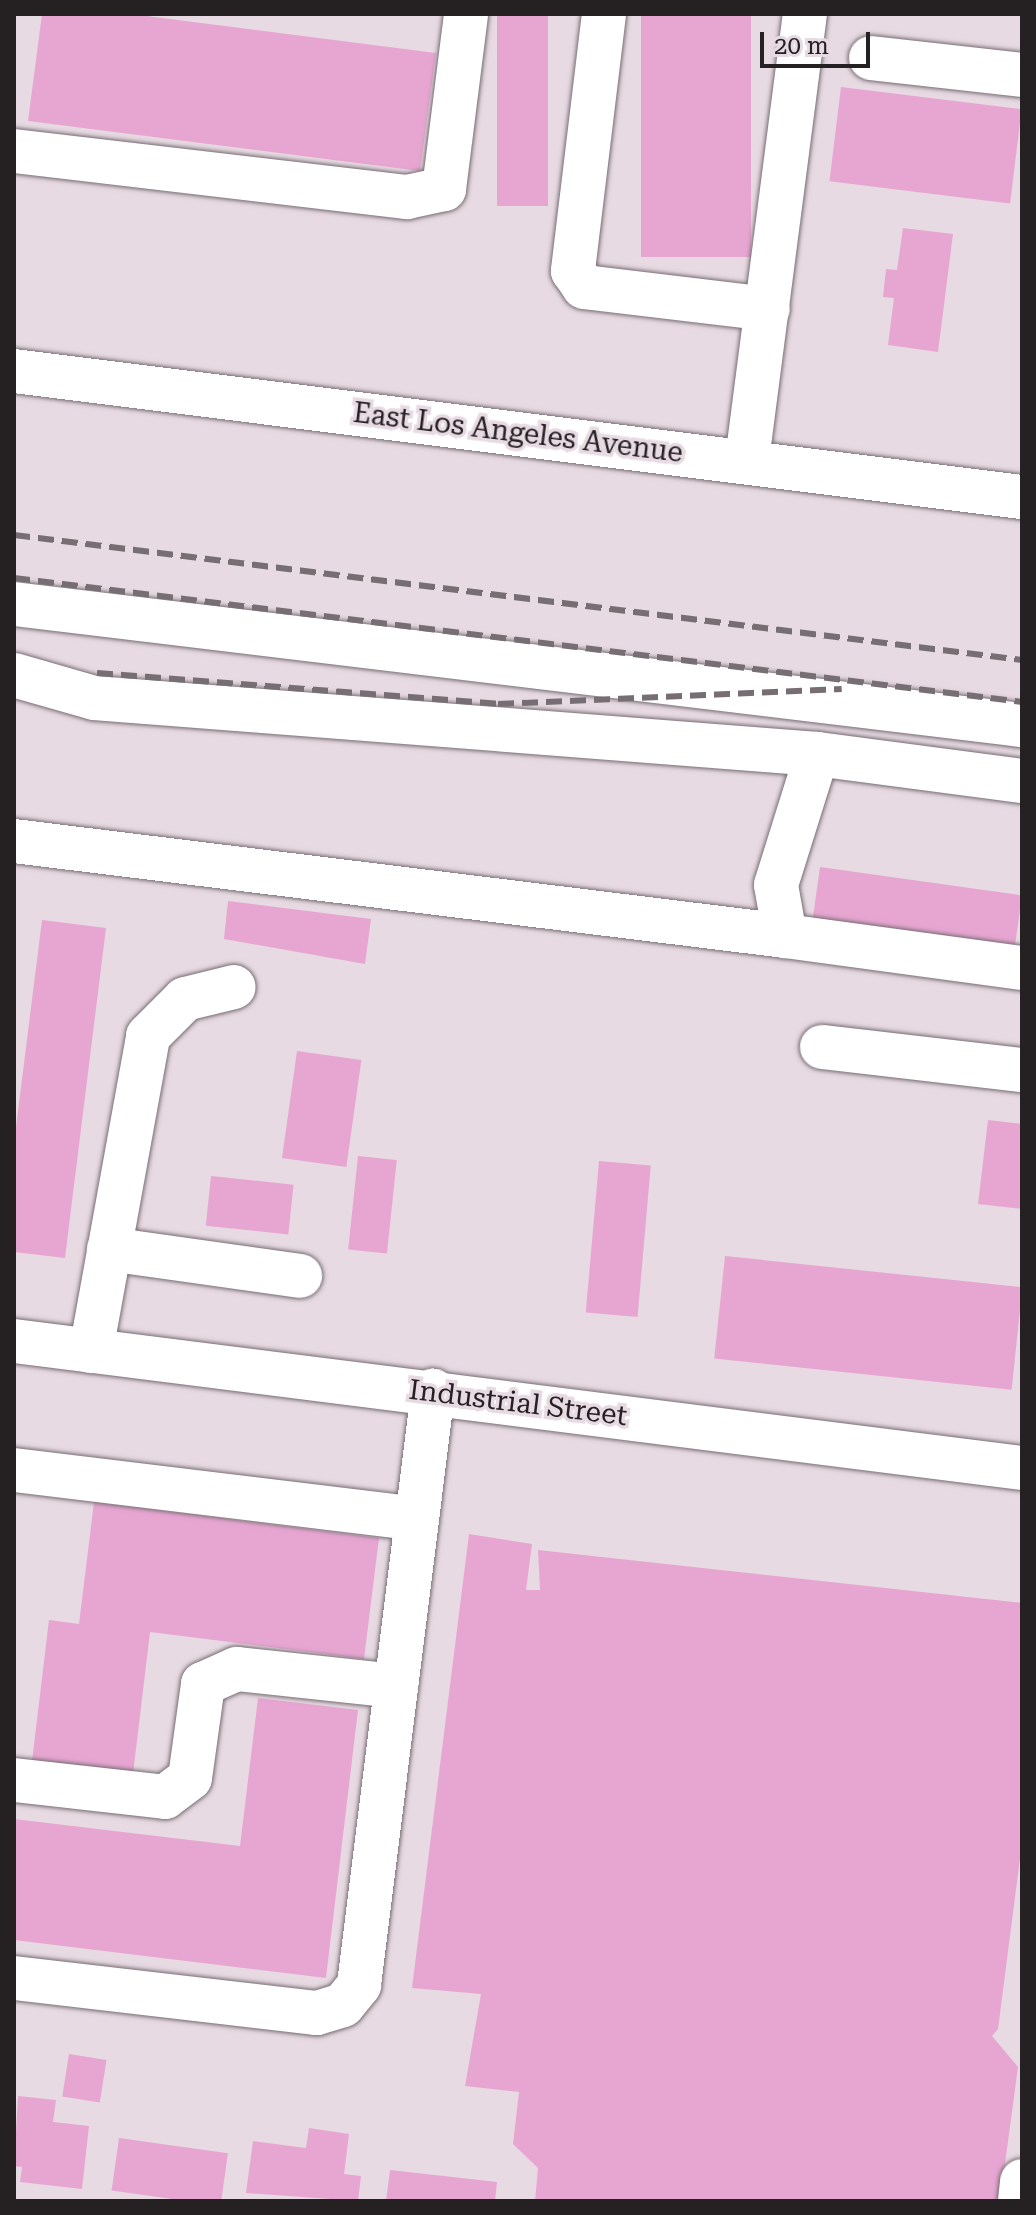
<!DOCTYPE html>
<html>
<head>
<meta charset="utf-8">
<style>
	body { margin:0 }
	#map { position:relative; width:1036px; height:2215px; overflow:hidden; background:#e7dae2; font-family:"Roboto Serif",serif }
	div>[style] { position:absolute }
	.building>* { inset:0; background:#e7a6d2; transform-origin:0 0 }
	.roads { filter:drop-shadow(0 0 2px #786d74) drop-shadow(0 0 2px #786d74) }
	.minor>* { height:44px; margin:-22px; padding:0 22px; transform-origin:22px; border-radius:22px; background:#fff }
	.major>* { height:44px; margin:-22px; padding:0 22px; transform-origin:22px; border-radius:22px; background:#fff }
	.rail>* { height:6px; margin-top:-3px; transform-origin:0; background:repeating-linear-gradient(90deg,#766e72 0 16px,transparent 0 24px) }
	span { translate:-50% -50%; white-space:nowrap; text-align:center; line-height:1.15; -webkit-text-stroke:7px #e7dae2; paint-order:stroke }
	.street-label { font-size:28px; color:#252123 }
	.frame { position:absolute; inset:0; border:16px solid #252123; pointer-events:none }
	.scale { position:absolute; left:760px; top:32px; width:110px; height:36px; box-sizing:border-box; border:4px solid #252123; border-top:0; padding-left:10px; font-size:24px; line-height:28px; white-space:nowrap; color:#252123; -webkit-text-stroke:6px #e7dae2; paint-order:stroke }
</style>
</head>
<body>
<div id="map">
	<div class="building">
		<div style="clip-path:polygon(42px 14px,131px 14px,436px 53px,420px 171px,28px 121px)"></div>
		<div style="left:497px;top:14px;width:51px;height:192px"></div>
		<div style="left:641px;top:14px;width:110px;height:243px"></div>
		<div style="left:841px;top:87px;width:182px;height:95px;rotate:7deg"></div>
		<div style="clip-path:polygon(903px 228px,953px 234px,938px 352px,888px 345px,894px 298px,883px 297px,886px 269px,897px 270px)"></div>
		<div style="left:820px;top:867px;width:204px;height:55px;rotate:8deg"></div>
		<div style="clip-path:polygon(228px 901px,371px 919px,365px 964px,224px 939px)"></div>
		<div style="clip-path:polygon(42px 920px,106px 928px,65px 1258px,14px 1252px,14px 1143px)"></div>
		<div style="left:297px;top:1051px;width:65px;height:108px;rotate:8deg"></div>
		<div style="clip-path:polygon(988px 1120px,1022px 1124px,1022px 1209px,978px 1204px)"></div>
		<div style="left:358px;top:1156px;width:39px;height:94px;rotate:6deg"></div>
		<div style="left:599px;top:1161px;width:52px;height:152px;rotate:5deg"></div>
		<div style="left:211px;top:1176px;width:83px;height:50px;rotate:6deg"></div>
		<div style="left:725px;top:1256px;width:299px;height:103px;rotate:6deg"></div>
		<div style="clip-path:polygon(94px 1502px,379px 1538px,364px 1659px,150px 1632px,133px 1774px,32px 1761px,49px 1620px,79px 1624px)"></div>
		<div style="clip-path:polygon(469px 1534px,532px 1544px,526px 1590px,540px 1590px,538px 1550px,1022px 1603px,1022px 1843px,998px 2029px,992px 2036px,1018px 2067px,1000px 2201px,535px 2201px,538px 2168px,513px 2144px,519px 2092px,465px 2086px,481px 1994px,412px 1988px)"></div>
		<div style="clip-path:polygon(258px 1698px,358px 1710px,326px 1978px,14px 1940px,14px 1819px,240px 1846px)"></div>
		<div style="left:69px;top:2054px;width:38px;height:43px;rotate:9deg"></div>
		<div style="clip-path:polygon(18px 2096px,56px 2100px,53px 2122px,89px 2126px,82px 2189px,20px 2182px,22px 2167px,14px 2166px)"></div>
		<div style="clip-path:polygon(309px 2128px,349px 2134px,344px 2174px,361px 2176px,358px 2201px,246px 2193px,253px 2141px,306px 2148px)"></div>
		<div style="left:119px;top:2138px;width:110px;height:53px;rotate:8deg"></div>
		<div style="clip-path:polygon(390px 2170px,497px 2182px,495px 2201px,386px 2201px)"></div>
	</div>
	<div class="roads">
		<div class="minor">
			<div style="left:604px;top:14px;width:259px;rotate:96.9deg"></div>
			<div style="left:573px;top:271px;width:19px;rotate:55deg"></div>
			<div style="left:584px;top:287px;width:185px;rotate:6.8deg"></div>
			<div style="left:871px;top:58px;width:152px;rotate:6.4deg"></div>
			<div style="left:14px;top:151px;width:396px;rotate:6.7deg"></div>
			<div style="left:407px;top:197px;width:38px;rotate:-12deg"></div>
			<div style="left:444px;top:189px;width:176px;rotate:-82.8deg"></div>
			<div style="left:747px;top:460px;width:450px;rotate:-82.6deg"></div>
			<div style="left:14px;top:604px;width:1015px;rotate:6.85deg"></div>
			<div style="left:14px;top:675px;width:83px;rotate:16deg"></div>
			<div style="left:94px;top:698px;width:725px;rotate:4.43deg"></div>
			<div style="left:1022px;top:781px;width:207px;rotate:-172.5deg"></div>
			<div style="left:817px;top:754px;width:137px;rotate:107.4deg"></div>
			<div style="left:776px;top:885px;width:52px;rotate:80deg"></div>
			<div style="left:785px;top:936px;width:239px;rotate:7.7deg"></div>
			<div style="left:14px;top:841px;width:777px;rotate:7.02deg"></div>
			<div style="left:822px;top:1047px;width:201px;rotate:6.6deg"></div>
			<div style="left:109px;top:1249px;width:193px;rotate:8deg"></div>
			<div style="left:14px;top:1341px;width:1016px;rotate:7.18deg"></div>
			<div style="left:91px;top:1351px;width:320px;rotate:-79.7deg"></div>
			<div style="left:148px;top:1036px;width:52px;rotate:-45deg"></div>
			<div style="left:185px;top:999px;width:50px;rotate:-13.8deg"></div>
			<div style="left:14px;top:1470px;width:406px;rotate:6.9deg"></div>
			<div style="left:14px;top:1780px;width:152px;rotate:6.4deg"></div>
			<div style="left:165px;top:1797px;width:31px;rotate:-37deg"></div>
			<div style="left:190px;top:1778px;width:95px;rotate:-82.1deg"></div>
			<div style="left:203px;top:1684px;width:37px;rotate:-24deg"></div>
			<div style="left:237px;top:1669px;width:160px;rotate:6.1deg"></div>
			<div style="left:14px;top:1978px;width:305px;rotate:6.6deg"></div>
			<div style="left:317px;top:2013px;width:27px;rotate:-17deg"></div>
			<div style="left:343px;top:2005px;width:26px;rotate:-51deg"></div>
			<div style="left:359px;top:1985px;width:599px;rotate:-82.9deg"></div>
			<div style="left:1020px;top:2201px;width:20px;rotate:-84deg"></div>
		</div>
		<div class="major">
			<div style="left:14px;top:371px;width:1016px;rotate:7.13deg"></div>
		</div>
	</div>
	<div class="rail">
		<div style="left:14px;top:535px;width:1016px;rotate:7.07deg"></div>
		<div style="left:14px;top:578px;width:1016px;rotate:7.01deg"></div>
		<div style="left:97px;top:673px;width:402px;rotate:4.4deg"></div>
		<div style="left:498px;top:704px;width:344px;rotate:-2.5deg"></div>
	</div>
	<div class="street-label">
		<span style="left:518px;top:433px;rotate:7deg">East Los Angeles Avenue</span>
		<span style="left:518px;top:1403px;rotate:7deg">Industrial Street</span>
	</div>
	<div class="frame"></div>
	<div class="scale">20 m</div>
</div>
</body>
</html>
